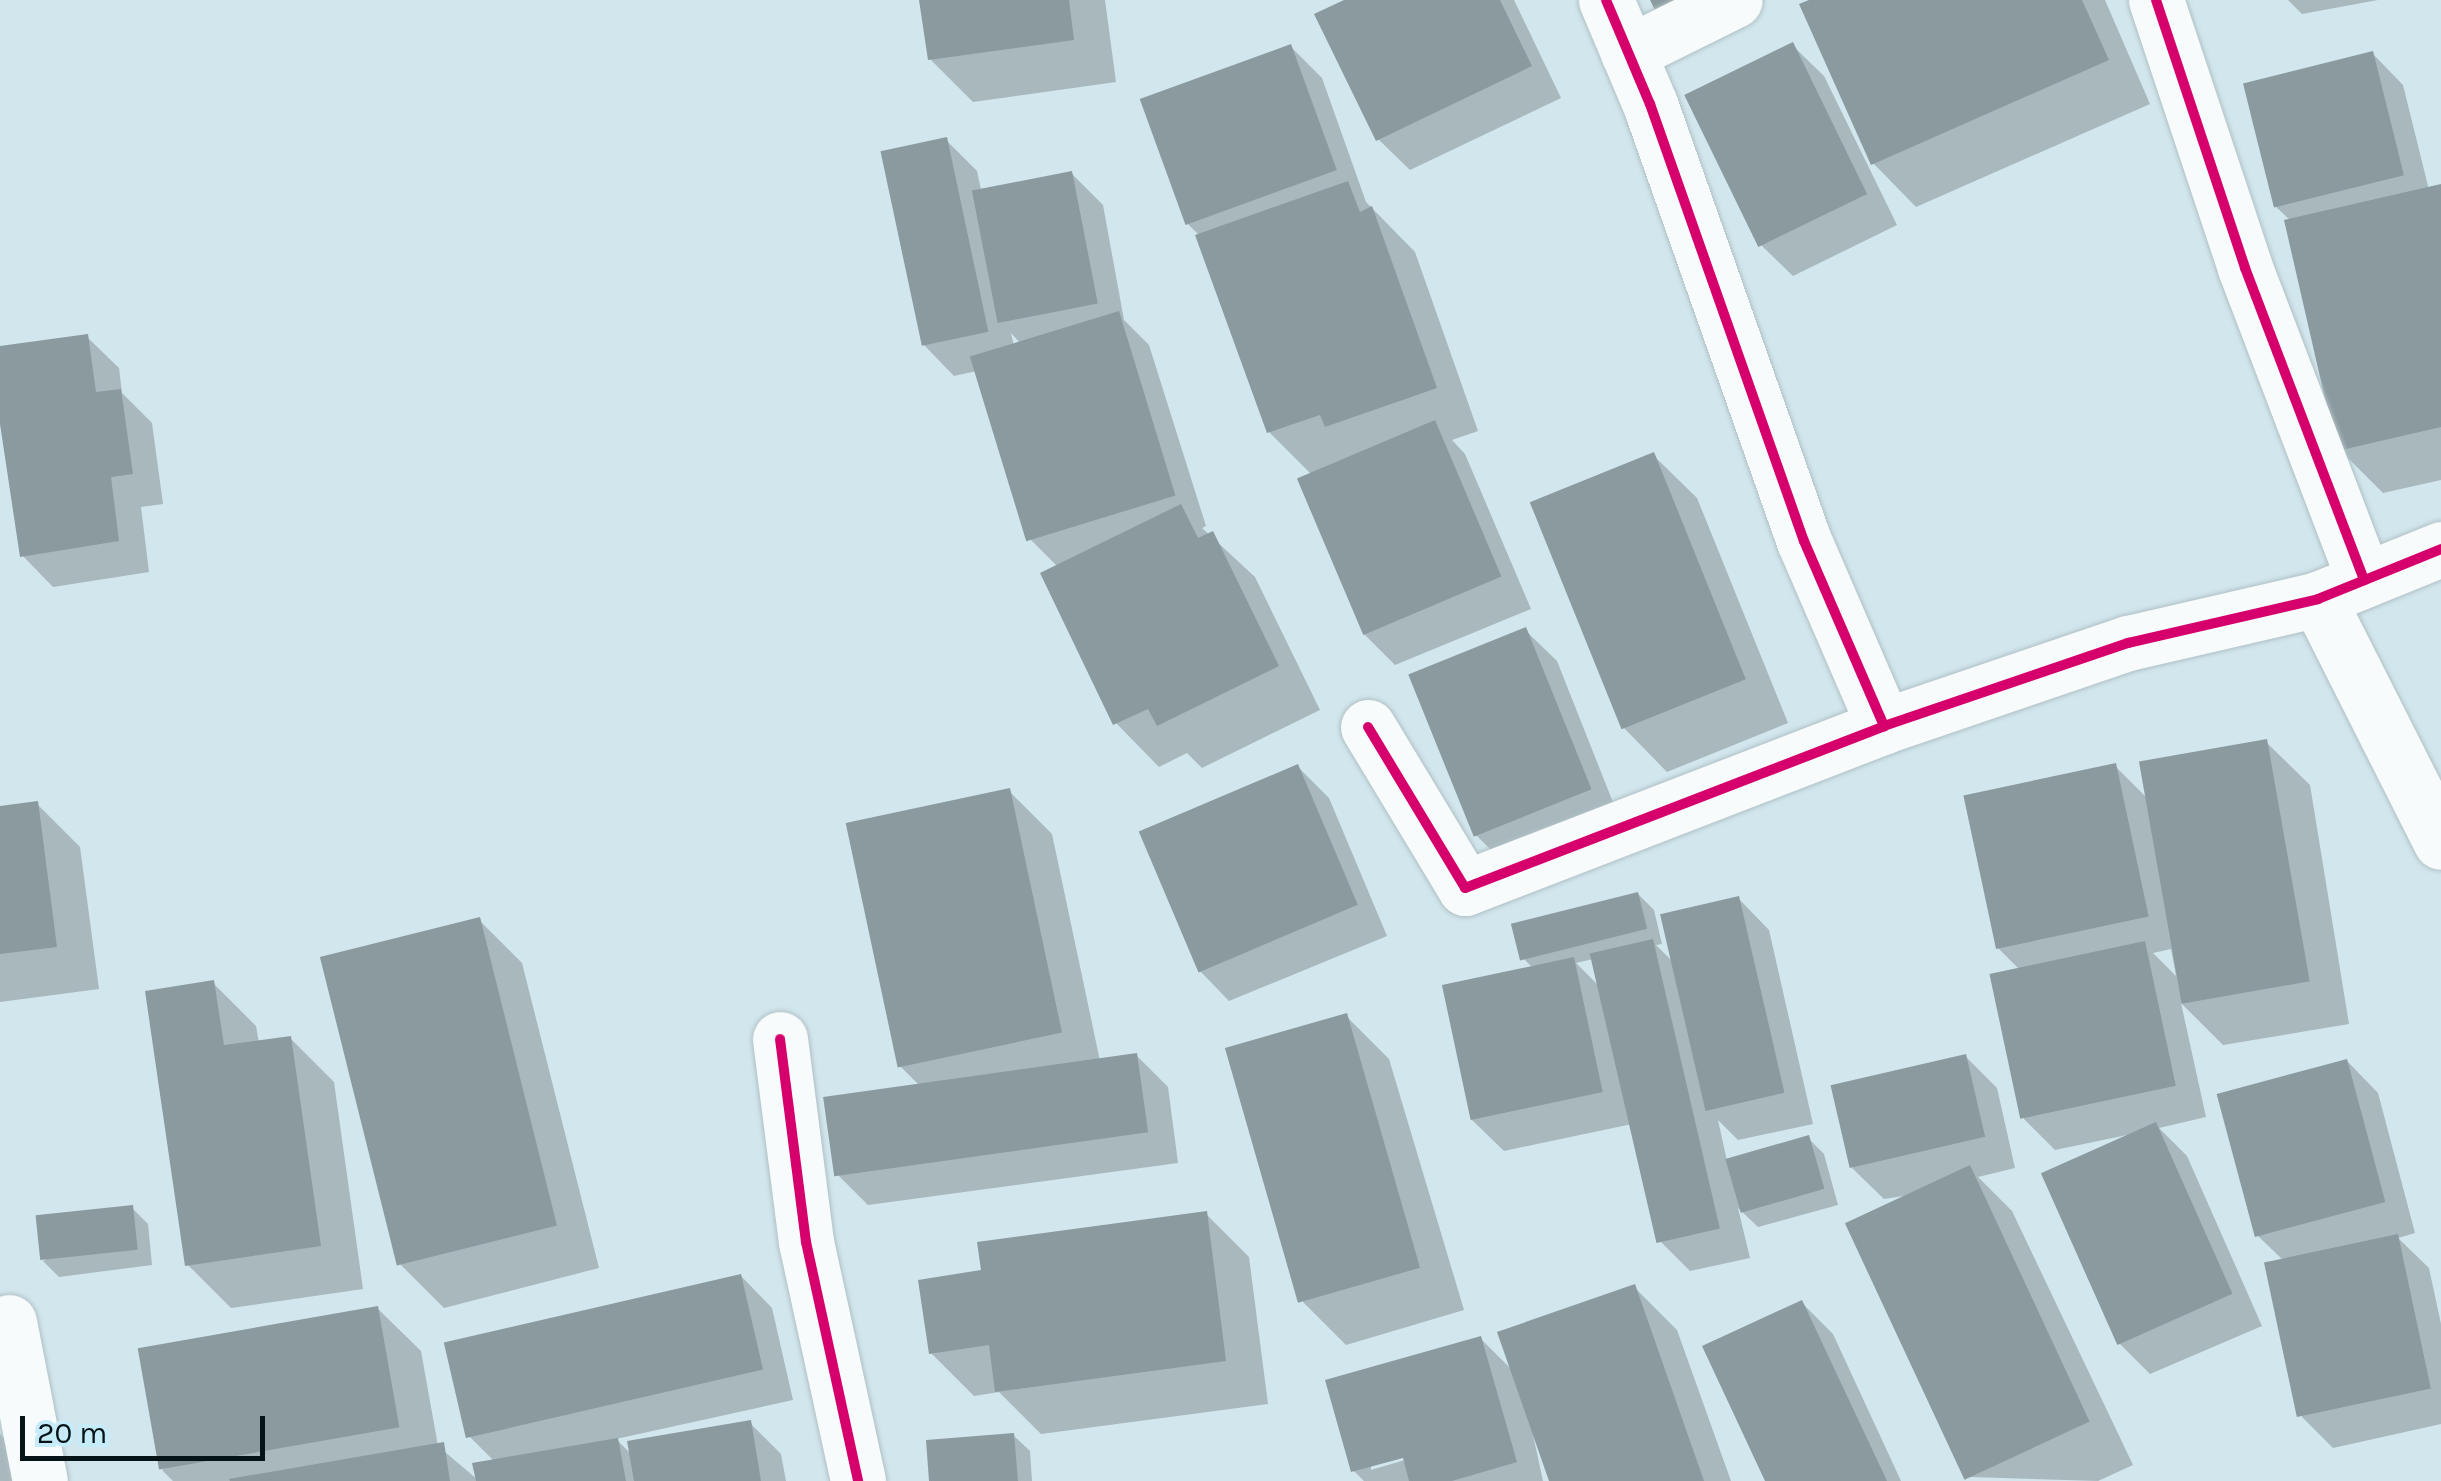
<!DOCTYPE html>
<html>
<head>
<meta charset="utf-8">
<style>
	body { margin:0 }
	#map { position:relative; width:2441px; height:1481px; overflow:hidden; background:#d2e6ed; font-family:Karla,sans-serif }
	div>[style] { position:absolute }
	.shadow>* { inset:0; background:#0003 }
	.building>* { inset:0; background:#8a9a9f; transform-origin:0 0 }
	.roads { filter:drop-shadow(0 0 2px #afc0c5) drop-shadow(0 0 2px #afc0c5) }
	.street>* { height:55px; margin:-27.5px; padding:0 27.5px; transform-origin:27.5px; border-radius:27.5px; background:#f8fbfc }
	.cycleway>* { height:10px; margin:-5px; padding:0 5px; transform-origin:5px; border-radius:5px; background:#d6006c }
	span { translate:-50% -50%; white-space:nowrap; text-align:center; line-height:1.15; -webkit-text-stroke:10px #c6ecf9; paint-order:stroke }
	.scale { position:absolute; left:20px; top:1416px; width:245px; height:45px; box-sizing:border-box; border:5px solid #061418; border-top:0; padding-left:12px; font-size:30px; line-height:35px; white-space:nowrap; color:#061418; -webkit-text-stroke:8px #c6ecf9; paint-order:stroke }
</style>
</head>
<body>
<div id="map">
	<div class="shadow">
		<div style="clip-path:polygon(921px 0,1105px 0,1116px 82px,973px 102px,930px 59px)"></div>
		<div style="clip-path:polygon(1350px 0,1514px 0,1561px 98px,1410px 170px,1378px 139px)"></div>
		<div style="clip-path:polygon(1815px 0,2105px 0,2150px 104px,1916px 207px,1873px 163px)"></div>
		<div style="clip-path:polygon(2288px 0,2378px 0,2302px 14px)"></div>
		<div style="clip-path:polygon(1792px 45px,1824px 76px,1897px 225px,1793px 276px,1761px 245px)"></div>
		<div style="clip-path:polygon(1290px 46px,1322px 78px,1366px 202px,1415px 252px,1478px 431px,1452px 440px,1465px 454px,1531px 609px,1395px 665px,1364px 634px,1312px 475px,1269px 432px,1198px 234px,1186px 222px)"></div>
		<div style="clip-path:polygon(2372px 53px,2403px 85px,2429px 190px,2441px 187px,2441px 480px,2383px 493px,2340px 450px,2291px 221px,2274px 205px)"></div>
		<div style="clip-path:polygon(evenodd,946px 140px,977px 171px,981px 190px,1071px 173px,1103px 205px,1124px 320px,1149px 345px,1206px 526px,1202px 528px,1255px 577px,1320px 710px,1202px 768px,1187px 753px,1159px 767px,1116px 723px,1058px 567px,1030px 539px,977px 371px,954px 376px,923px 344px,946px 140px,1011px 333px,1021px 344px,1014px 346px,1011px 333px)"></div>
		<div style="clip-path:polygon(87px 337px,119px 368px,122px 393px,152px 423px,163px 504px,141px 507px,149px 572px,53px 587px,22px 555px,0 407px,0 349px)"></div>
		<div style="clip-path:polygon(1653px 455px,1697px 498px,1788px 723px,1667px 772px,1624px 728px)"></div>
		<div style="clip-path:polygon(1525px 630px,1557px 661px,1620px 820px,1506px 865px,1475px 834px)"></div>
		<div style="clip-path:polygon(evenodd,2266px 742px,2310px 785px,2349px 1024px,2223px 1045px,2181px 1003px,2206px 1117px,2159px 1128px,2187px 1156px,2262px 1326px,2150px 1374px,2119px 1343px,2127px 1135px,2055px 1150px,2024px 1119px,2021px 971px,1998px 948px,2115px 766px,2147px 798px,2266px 742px,2171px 949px,2176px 976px,2153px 953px,2171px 949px)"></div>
		<div style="clip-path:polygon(1298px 767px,1329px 798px,1387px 936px,1229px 1001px,1198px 969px)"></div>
		<div style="clip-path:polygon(1009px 791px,1052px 834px,1100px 1061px,1136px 1055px,1168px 1087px,1178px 1163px,868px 1205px,837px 1174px,920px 1086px,900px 1066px)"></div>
		<div style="clip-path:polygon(37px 804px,80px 847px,99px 989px,0 1002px,0 808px)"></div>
		<div style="clip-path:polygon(evenodd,1638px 894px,1654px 910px,1662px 944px,1656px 945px,1674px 963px,1738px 898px,1769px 930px,1813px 1124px,1738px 1140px,1718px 1120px,1727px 1161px,1808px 1138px,1824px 1154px,1838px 1205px,1758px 1227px,1738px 1208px,1750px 1258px,1690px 1271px,1659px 1240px,1632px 1124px,1504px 1151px,1472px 1120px,1533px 968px,1520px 955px,1638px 894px,1593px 959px,1600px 987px,1576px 963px,1593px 959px)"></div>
		<div style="clip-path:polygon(479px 920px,522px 963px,599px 1268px,444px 1308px,400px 1264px)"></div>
		<div style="clip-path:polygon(213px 983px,256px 1026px,259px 1043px,290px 1038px,334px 1082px,363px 1289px,231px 1308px,187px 1264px)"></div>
		<div style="clip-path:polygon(1346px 1016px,1389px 1059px,1464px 1310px,1346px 1345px,1303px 1302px)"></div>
		<div style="clip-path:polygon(1965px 1056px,1997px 1088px,2015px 1168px,1978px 1177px,2012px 1211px,2133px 1465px,2098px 1481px,1970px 1477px,1849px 1224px,1910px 1195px,1884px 1199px,1852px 1168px)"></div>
		<div style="clip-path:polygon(2347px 1061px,2378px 1093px,2415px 1233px,2398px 1238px,2429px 1268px,2441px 1324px,2441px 1424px,2333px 1448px,2302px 1417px,2285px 1262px,2258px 1236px)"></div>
		<div style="clip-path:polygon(132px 1208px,148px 1224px,152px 1265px,59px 1277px,43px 1261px)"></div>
		<div style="clip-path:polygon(1206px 1214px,1249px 1257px,1268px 1404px,1041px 1434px,999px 1392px,974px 1396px,931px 1353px,984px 1272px)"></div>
		<div style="clip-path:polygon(741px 1276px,772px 1308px,793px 1400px,616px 1439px,632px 1455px,750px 1423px,781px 1454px,786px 1481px,173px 1481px,162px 1470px,377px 1308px,421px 1351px,438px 1446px,478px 1480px,495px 1462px,466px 1433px)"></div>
		<div style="clip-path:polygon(evenodd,1634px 1287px,1677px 1330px,1731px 1481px,1552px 1481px,1529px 1416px,1543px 1481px,1364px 1481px,1354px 1471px,1481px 1339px,1514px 1372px,1634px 1287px,1414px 1453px,1415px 1457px,1371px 1470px,1371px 1464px,1414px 1453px)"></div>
		<div style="clip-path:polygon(1802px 1303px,1833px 1334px,1901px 1481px,1767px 1481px)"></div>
		<div style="clip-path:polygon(0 1434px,18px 1453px,22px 1481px,0 1481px)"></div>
		<div style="clip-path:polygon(1013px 1435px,1030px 1451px,1032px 1481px,932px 1481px)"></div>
	</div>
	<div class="building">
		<div style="clip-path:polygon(919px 0,1069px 0,1074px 40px,928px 60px)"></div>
		<div style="clip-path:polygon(1344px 0,1500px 0,1532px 66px,1376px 141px,1314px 14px)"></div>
		<div style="clip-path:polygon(1650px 0,1675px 0,1655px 10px)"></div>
		<div style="clip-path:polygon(1809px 0,2082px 0,2109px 60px,1871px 165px,1799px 4px)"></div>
		<div style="left:1793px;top:42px;width:169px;height:121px;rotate:64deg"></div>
		<div style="left:1291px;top:44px;width:134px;height:161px;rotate:70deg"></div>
		<div style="left:2373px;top:51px;width:128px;height:134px;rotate:76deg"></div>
		<div style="left:947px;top:137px;width:199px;height:68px;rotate:78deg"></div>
		<div style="left:1072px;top:171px;width:135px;height:102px;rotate:79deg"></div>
		<div style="clip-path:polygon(1348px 181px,1360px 212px,1372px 206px,1437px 388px,1325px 427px,1320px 415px,1267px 433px,1195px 235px)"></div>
		<div style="clip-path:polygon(2441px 184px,2441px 427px,2337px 451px,2284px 220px)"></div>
		<div style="left:1119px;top:311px;width:193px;height:156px;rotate:73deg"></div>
		<div style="clip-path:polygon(88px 334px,96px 392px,121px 389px,133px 474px,111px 477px,119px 541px,20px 557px,0 424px,0 346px)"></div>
		<div style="left:1435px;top:420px;width:170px;height:150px;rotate:67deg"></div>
		<div style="left:1654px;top:452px;width:245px;height:134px;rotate:68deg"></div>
		<div style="clip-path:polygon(1181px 504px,1198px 538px,1213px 531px,1279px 666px,1157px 726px,1148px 709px,1113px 725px,1040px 573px)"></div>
		<div style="left:1526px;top:627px;width:175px;height:127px;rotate:68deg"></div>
		<div style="left:2267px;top:739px;width:246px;height:130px;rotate:80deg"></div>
		<div style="left:2116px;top:763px;width:157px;height:156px;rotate:78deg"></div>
		<div style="left:1298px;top:764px;width:153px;height:173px;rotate:67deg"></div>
		<div style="left:1010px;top:788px;width:250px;height:168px;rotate:78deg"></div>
		<div style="clip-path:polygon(38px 801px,57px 947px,0 954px,0 806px)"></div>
		<div style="left:1638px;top:892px;width:38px;height:131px;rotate:76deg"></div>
		<div style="left:1739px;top:896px;width:202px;height:81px;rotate:77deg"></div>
		<div style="left:480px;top:917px;width:318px;height:165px;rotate:76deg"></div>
		<div style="left:1653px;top:939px;width:297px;height:65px;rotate:77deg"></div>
		<div style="left:2145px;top:941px;width:148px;height:159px;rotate:78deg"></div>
		<div style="left:1574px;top:957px;width:138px;height:135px;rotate:78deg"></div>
		<div style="clip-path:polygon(214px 980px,224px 1045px,291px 1036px,321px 1246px,185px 1266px,145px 991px)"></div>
		<div style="left:1347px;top:1013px;width:265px;height:127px;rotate:74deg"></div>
		<div style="left:1137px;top:1053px;width:80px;height:317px;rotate:82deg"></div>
		<div style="left:1966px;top:1054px;width:85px;height:139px;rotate:77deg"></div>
		<div style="left:2347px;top:1059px;width:148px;height:135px;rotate:75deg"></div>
		<div style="left:2156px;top:1122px;width:188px;height:126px;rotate:66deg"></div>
		<div style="left:1809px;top:1135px;width:56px;height:87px;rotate:74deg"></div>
		<div style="left:1970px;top:1165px;width:283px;height:138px;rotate:65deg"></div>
		<div style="left:133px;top:1205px;width:45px;height:98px;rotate:84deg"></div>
		<div style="clip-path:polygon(1207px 1211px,1226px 1361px,995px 1392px,989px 1345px,929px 1354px,918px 1280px,981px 1270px,977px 1242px)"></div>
		<div style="left:2398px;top:1234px;width:158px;height:137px;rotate:78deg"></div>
		<div style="left:741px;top:1274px;width:98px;height:305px;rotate:77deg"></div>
		<div style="clip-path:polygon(1635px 1284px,1704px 1481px,1549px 1481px,1497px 1332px)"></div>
		<div style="clip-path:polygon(1802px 1300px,1887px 1481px,1765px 1481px,1702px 1346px)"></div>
		<div style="left:378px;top:1306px;width:123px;height:244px;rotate:80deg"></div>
		<div style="clip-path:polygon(1481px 1336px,1517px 1462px,1452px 1481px,1409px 1481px,1403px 1458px,1351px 1472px,1325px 1380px)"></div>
		<div style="clip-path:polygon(751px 1420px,761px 1481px,634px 1481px,627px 1441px)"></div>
		<div style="clip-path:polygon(1014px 1433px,1018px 1481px,929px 1481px,926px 1440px)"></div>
		<div style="clip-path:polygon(618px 1438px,626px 1481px,476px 1481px,472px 1463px)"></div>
		<div style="clip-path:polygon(444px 1442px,450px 1481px,230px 1481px,229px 1479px)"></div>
	</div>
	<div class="roads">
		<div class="street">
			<div style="left:1606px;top:0;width:113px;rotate:67.1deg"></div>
			<div style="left:1650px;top:104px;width:463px;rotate:70.6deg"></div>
			<div style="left:1804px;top:541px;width:202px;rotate:66.6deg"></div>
			<div style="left:2156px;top:0;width:282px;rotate:71.6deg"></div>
			<div style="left:2245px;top:268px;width:334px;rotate:69.1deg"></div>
			<div style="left:1628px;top:53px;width:119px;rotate:-26.4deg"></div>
			<div style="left:2318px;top:599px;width:272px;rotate:63.2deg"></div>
			<div style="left:1368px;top:727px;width:188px;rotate:58.9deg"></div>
			<div style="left:1465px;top:888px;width:449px;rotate:-21.1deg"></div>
			<div style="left:1884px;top:726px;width:258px;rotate:-18.8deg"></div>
			<div style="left:2128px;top:643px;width:195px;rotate:-13deg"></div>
			<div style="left:2318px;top:599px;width:133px;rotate:-22.1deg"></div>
			<div style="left:780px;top:1039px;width:205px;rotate:82.7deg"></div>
			<div style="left:806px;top:1242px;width:245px;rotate:77.7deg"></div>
			<div style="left:9px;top:1322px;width:162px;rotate:79deg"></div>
		</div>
	</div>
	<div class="cycleway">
		<div style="left:1606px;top:0;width:113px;rotate:67.1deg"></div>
		<div style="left:1650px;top:104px;width:463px;rotate:70.6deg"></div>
		<div style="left:1804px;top:541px;width:202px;rotate:66.6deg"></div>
		<div style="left:2156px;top:0;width:282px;rotate:71.6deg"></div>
		<div style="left:2245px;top:268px;width:334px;rotate:69.1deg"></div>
		<div style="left:1368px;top:727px;width:188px;rotate:58.9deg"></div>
		<div style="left:1465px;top:888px;width:449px;rotate:-21.1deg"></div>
		<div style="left:1884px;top:726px;width:258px;rotate:-18.8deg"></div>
		<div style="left:2128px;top:643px;width:195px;rotate:-13deg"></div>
		<div style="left:2318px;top:599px;width:133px;rotate:-22.1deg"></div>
		<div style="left:780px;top:1039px;width:205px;rotate:82.7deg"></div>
		<div style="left:806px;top:1242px;width:245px;rotate:77.7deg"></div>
	</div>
	<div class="scale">20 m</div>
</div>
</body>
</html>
